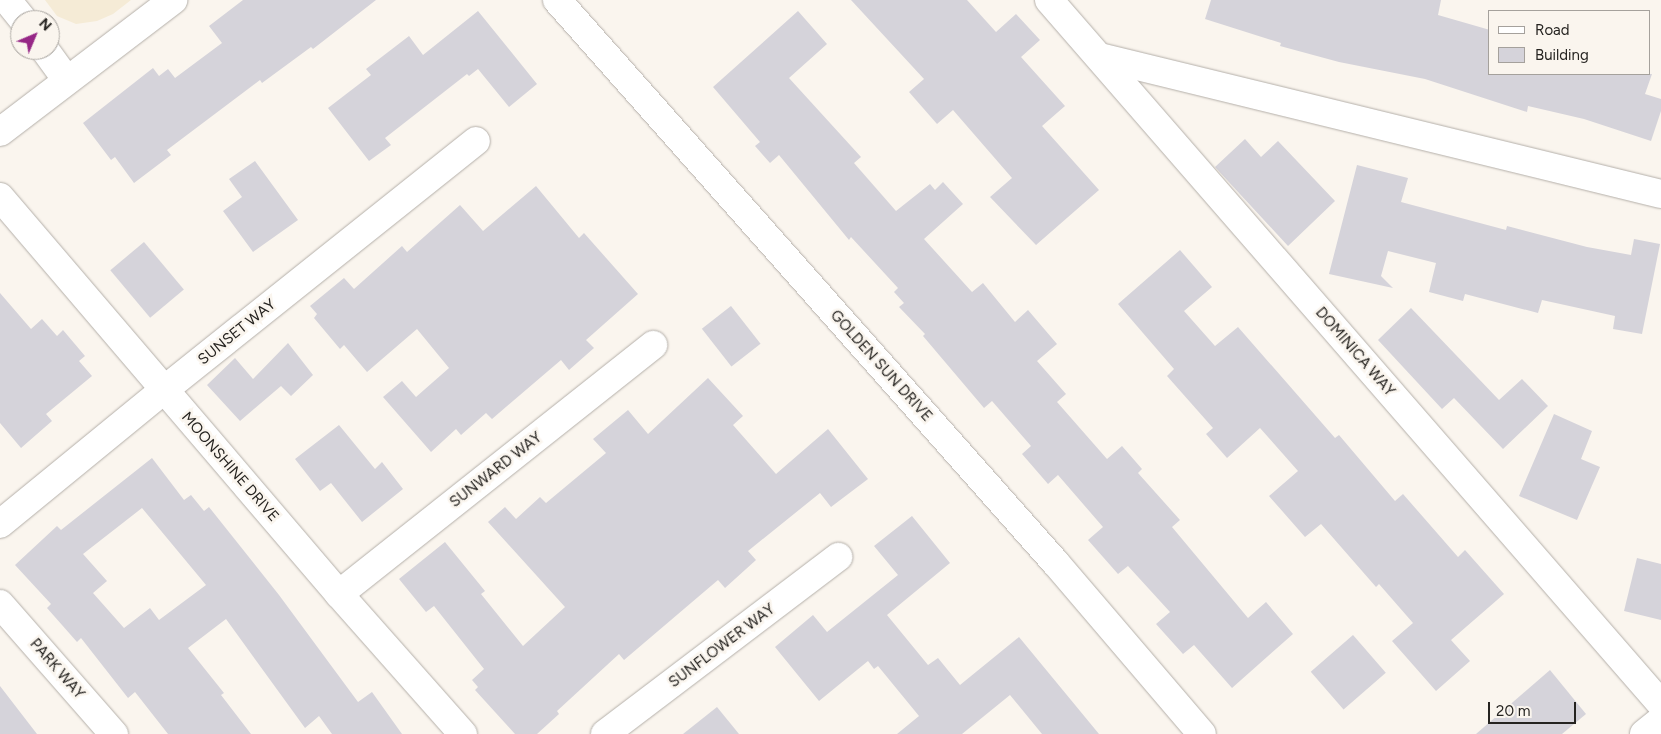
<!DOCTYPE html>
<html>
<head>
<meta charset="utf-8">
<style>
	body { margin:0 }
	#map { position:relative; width:1661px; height:734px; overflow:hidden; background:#faf5ee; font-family:Figtree,sans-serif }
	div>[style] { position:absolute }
	.education>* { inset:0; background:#f5ebd6 }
	.building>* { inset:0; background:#d5d3da; transform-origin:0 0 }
	.roads { filter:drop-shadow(0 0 1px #b4afa9) drop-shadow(0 0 1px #b4afa9) }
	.street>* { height:28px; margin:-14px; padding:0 14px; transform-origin:14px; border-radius:14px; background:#fff }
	span { translate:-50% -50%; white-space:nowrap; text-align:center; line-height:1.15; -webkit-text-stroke:5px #faf5ee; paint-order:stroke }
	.street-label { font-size:15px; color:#252320 }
	.legend { position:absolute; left:1488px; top:10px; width:162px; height:65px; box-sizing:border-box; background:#faf5ee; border:1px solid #a5a19c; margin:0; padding:6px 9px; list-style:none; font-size:15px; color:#252320 }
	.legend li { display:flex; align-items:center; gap:10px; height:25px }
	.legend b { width:25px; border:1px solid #a5a19c }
	.north { position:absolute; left:10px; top:10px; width:50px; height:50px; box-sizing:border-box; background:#faf5ee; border:1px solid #a5a19c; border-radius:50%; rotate:45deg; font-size:14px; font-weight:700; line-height:20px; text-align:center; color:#252320 }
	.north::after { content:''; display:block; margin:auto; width:18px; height:22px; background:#962786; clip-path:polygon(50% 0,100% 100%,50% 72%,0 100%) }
	.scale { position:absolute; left:1488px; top:702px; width:88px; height:22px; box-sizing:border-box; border:2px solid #252320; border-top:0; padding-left:6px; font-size:15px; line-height:18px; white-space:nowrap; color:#252320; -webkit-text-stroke:4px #faf5ee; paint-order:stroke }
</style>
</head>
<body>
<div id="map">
	<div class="education">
		<div style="clip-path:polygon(45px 0,131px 0,113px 14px,97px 21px,76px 24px,57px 16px)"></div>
	</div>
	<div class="building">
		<div style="clip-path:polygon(243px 0,376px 0,313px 49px,311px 47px,262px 83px,260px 80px,167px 150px,171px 155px,134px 183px,115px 157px,111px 160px,83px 123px,153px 68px,159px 76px,168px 69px,175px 78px,222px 43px,209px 26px)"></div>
		<div style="clip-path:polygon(851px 0,967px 0,996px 32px,1016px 14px,1040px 40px,1021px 57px,1065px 106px,1042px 126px,1099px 190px,1036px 245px,990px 197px,1012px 178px,953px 110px,937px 124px,909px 92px,924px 79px)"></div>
		<div style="clip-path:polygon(1211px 0,1441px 0,1438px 15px,1490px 30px,1490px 74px,1652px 74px,1645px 94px,1661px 99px,1661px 111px,1651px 141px,1584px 119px,1528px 106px,1527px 112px,1425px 79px,1339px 62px,1280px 46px,1281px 43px,1205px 19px)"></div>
		<div style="clip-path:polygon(478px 11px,537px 84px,509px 107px,478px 69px,469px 76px,467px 74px,385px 138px,391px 145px,369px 161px,328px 108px,371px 75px,366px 69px,409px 36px,423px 55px)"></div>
		<div style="clip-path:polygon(798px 11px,827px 44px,789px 78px,861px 157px,854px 163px,896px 211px,930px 184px,935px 190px,943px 182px,963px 204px,924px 239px,972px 292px,983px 283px,1015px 322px,1028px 310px,1057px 344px,1037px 361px,1066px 394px,1057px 402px,1107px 459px,1122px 446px,1142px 469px,1138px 473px,1180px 520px,1172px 527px,1248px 618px,1266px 602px,1293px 634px,1232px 688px,1194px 645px,1183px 654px,1156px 624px,1170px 612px,1128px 566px,1118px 574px,1088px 540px,1103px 527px,1058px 475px,1048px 484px,1022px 454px,1031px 446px,992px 401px,984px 408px,923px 336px,925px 334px,899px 307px,904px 303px,894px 292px,898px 288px,851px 237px,849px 240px,779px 155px,770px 163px,755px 146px,760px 142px,713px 87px)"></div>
		<div style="clip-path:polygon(1245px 139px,1261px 157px,1278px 141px,1335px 201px,1288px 246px,1215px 167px)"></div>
		<div style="clip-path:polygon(255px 161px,298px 220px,253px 252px,223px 211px,242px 197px,229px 179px)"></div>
		<div style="clip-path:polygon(1357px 165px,1408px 178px,1401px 202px,1506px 230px,1507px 226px,1587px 247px,1631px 255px,1634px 239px,1660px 244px,1642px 334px,1613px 329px,1615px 316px,1542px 300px,1538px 313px,1465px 294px,1463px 301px,1429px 292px,1436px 263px,1388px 251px,1381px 276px,1393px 288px,1329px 274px)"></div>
		<div style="clip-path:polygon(536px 186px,579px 238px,584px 233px,638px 294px,586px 340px,594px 348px,569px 370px,561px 360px,492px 419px,486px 413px,461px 435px,456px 429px,431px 452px,383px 397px,402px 381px,416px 397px,449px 368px,417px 329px,367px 372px,344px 345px,340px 349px,314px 318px,317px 314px,310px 306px,344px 278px,354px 289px,402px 246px,407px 252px,460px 205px,483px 231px)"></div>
		<div style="left:144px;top:242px;width:62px;height:44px;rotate:50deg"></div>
		<div style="clip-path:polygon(1180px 250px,1212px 287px,1184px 311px,1215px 346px,1238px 327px,1335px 438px,1339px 435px,1395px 501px,1403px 494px,1458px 557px,1465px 550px,1504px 594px,1451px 640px,1470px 661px,1436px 691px,1392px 641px,1413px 623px,1379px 584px,1376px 587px,1321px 524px,1305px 537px,1269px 496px,1298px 471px,1260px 428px,1227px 458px,1206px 434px,1213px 428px,1167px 376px,1174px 369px,1118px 304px)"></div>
		<div style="clip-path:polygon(0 293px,31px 329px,42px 319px,57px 336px,63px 330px,85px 356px,79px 361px,92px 376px,46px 414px,52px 421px,21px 448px,0 423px)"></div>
		<div style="left:731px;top:306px;width:48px;height:37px;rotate:52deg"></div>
		<div style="clip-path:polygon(1411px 308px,1499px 400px,1522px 379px,1548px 406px,1503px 449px,1454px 398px,1442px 409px,1378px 340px)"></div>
		<div style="clip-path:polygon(288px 343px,313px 375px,291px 396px,281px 386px,240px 421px,207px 385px,235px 358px,253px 379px)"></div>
		<div style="clip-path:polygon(708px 378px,743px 416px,733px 425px,776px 474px,828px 429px,868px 479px,831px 507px,820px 493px,748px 551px,756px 560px,725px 588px,718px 580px,624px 660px,619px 654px,557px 711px,559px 714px,537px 734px,515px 734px,475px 690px,478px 687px,472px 680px,484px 669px,434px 606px,426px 612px,399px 579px,445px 542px,485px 591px,481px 594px,523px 646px,565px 607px,488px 522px,505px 507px,516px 519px,540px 497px,546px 503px,606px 453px,593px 439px,628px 410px,648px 434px)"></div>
		<div style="clip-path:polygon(1554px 414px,1592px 431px,1581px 459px,1600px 467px,1577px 520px,1519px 496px)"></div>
		<div style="clip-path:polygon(339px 425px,375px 469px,382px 462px,403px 489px,362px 522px,331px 483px,320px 491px,295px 459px)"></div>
		<div style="clip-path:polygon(evenodd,152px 458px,184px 500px,191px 495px,204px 511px,209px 507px,279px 595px,358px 702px,372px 692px,402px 734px,332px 734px,319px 716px,305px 728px,226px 619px,188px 648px,224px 693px,221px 695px,251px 734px,168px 734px,135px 692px,128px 698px,81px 638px,77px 642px,47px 608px,51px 604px,15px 565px,57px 526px,61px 530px,152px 458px,142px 508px,206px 585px,159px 620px,150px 608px,124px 628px,93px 593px,107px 581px,83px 554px,142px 508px)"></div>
		<div style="clip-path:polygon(912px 516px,950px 563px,887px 615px,928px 665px,938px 658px,960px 685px,1019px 637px,1099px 734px,1042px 734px,1010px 695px,962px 734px,897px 734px,919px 716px,878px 666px,874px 669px,868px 661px,819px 701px,775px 647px,813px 615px,827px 632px,898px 575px,874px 546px)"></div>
		<div style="clip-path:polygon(1637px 558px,1661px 564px,1661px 620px,1624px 611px)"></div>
		<div style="left:1353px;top:635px;width:50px;height:56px;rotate:49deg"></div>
		<div style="clip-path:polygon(1550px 670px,1586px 714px,1562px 734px,1476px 734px)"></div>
		<div style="clip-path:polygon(0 686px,20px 712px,37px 734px,0 734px)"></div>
		<div style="clip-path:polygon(717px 707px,739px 734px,683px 734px)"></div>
	</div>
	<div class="roads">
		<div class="street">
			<div style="left:7px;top:0;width:26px;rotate:51deg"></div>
			<div style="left:557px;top:0;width:751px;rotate:48.46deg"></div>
			<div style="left:1055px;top:562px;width:226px;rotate:49.5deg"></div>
			<div style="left:1049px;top:0;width:933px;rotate:49deg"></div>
			<div style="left:45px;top:50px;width:37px;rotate:54deg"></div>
			<div style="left:1100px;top:57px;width:577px;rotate:13.72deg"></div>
			<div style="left:0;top:132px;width:218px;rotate:-37.3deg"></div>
			<div style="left:0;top:197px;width:522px;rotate:49.51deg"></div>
			<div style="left:339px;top:594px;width:187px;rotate:48.5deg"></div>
			<div style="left:0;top:524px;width:212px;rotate:-39.3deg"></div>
			<div style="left:164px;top:390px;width:399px;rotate:-38.6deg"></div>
			<div style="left:339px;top:594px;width:401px;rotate:-38.4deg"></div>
			<div style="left:0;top:604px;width:173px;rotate:48.8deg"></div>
			<div style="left:605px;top:734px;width:293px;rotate:-37.2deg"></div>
			<div style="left:1644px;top:734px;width:22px;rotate:-39deg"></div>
		</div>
	</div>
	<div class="street-label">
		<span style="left:237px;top:332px;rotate:-39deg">SUNSET WAY</span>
		<span style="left:1355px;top:352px;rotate:49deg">DOMINICA WAY</span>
		<span style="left:881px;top:366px;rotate:48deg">GOLDEN SUN DRIVE</span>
		<span style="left:230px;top:467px;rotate:49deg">MOONSHINE DRIVE</span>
		<span style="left:496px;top:470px;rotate:-38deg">SUNWARD WAY</span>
		<span style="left:722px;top:646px;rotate:-37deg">SUNFLOWER WAY</span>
		<span style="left:57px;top:669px;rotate:49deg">PARK WAY</span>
	</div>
	<ul class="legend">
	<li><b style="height:6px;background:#fff"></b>Road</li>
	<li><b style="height:14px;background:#d5d3da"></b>Building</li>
	</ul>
	<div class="north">N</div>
	<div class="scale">20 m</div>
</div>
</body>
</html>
